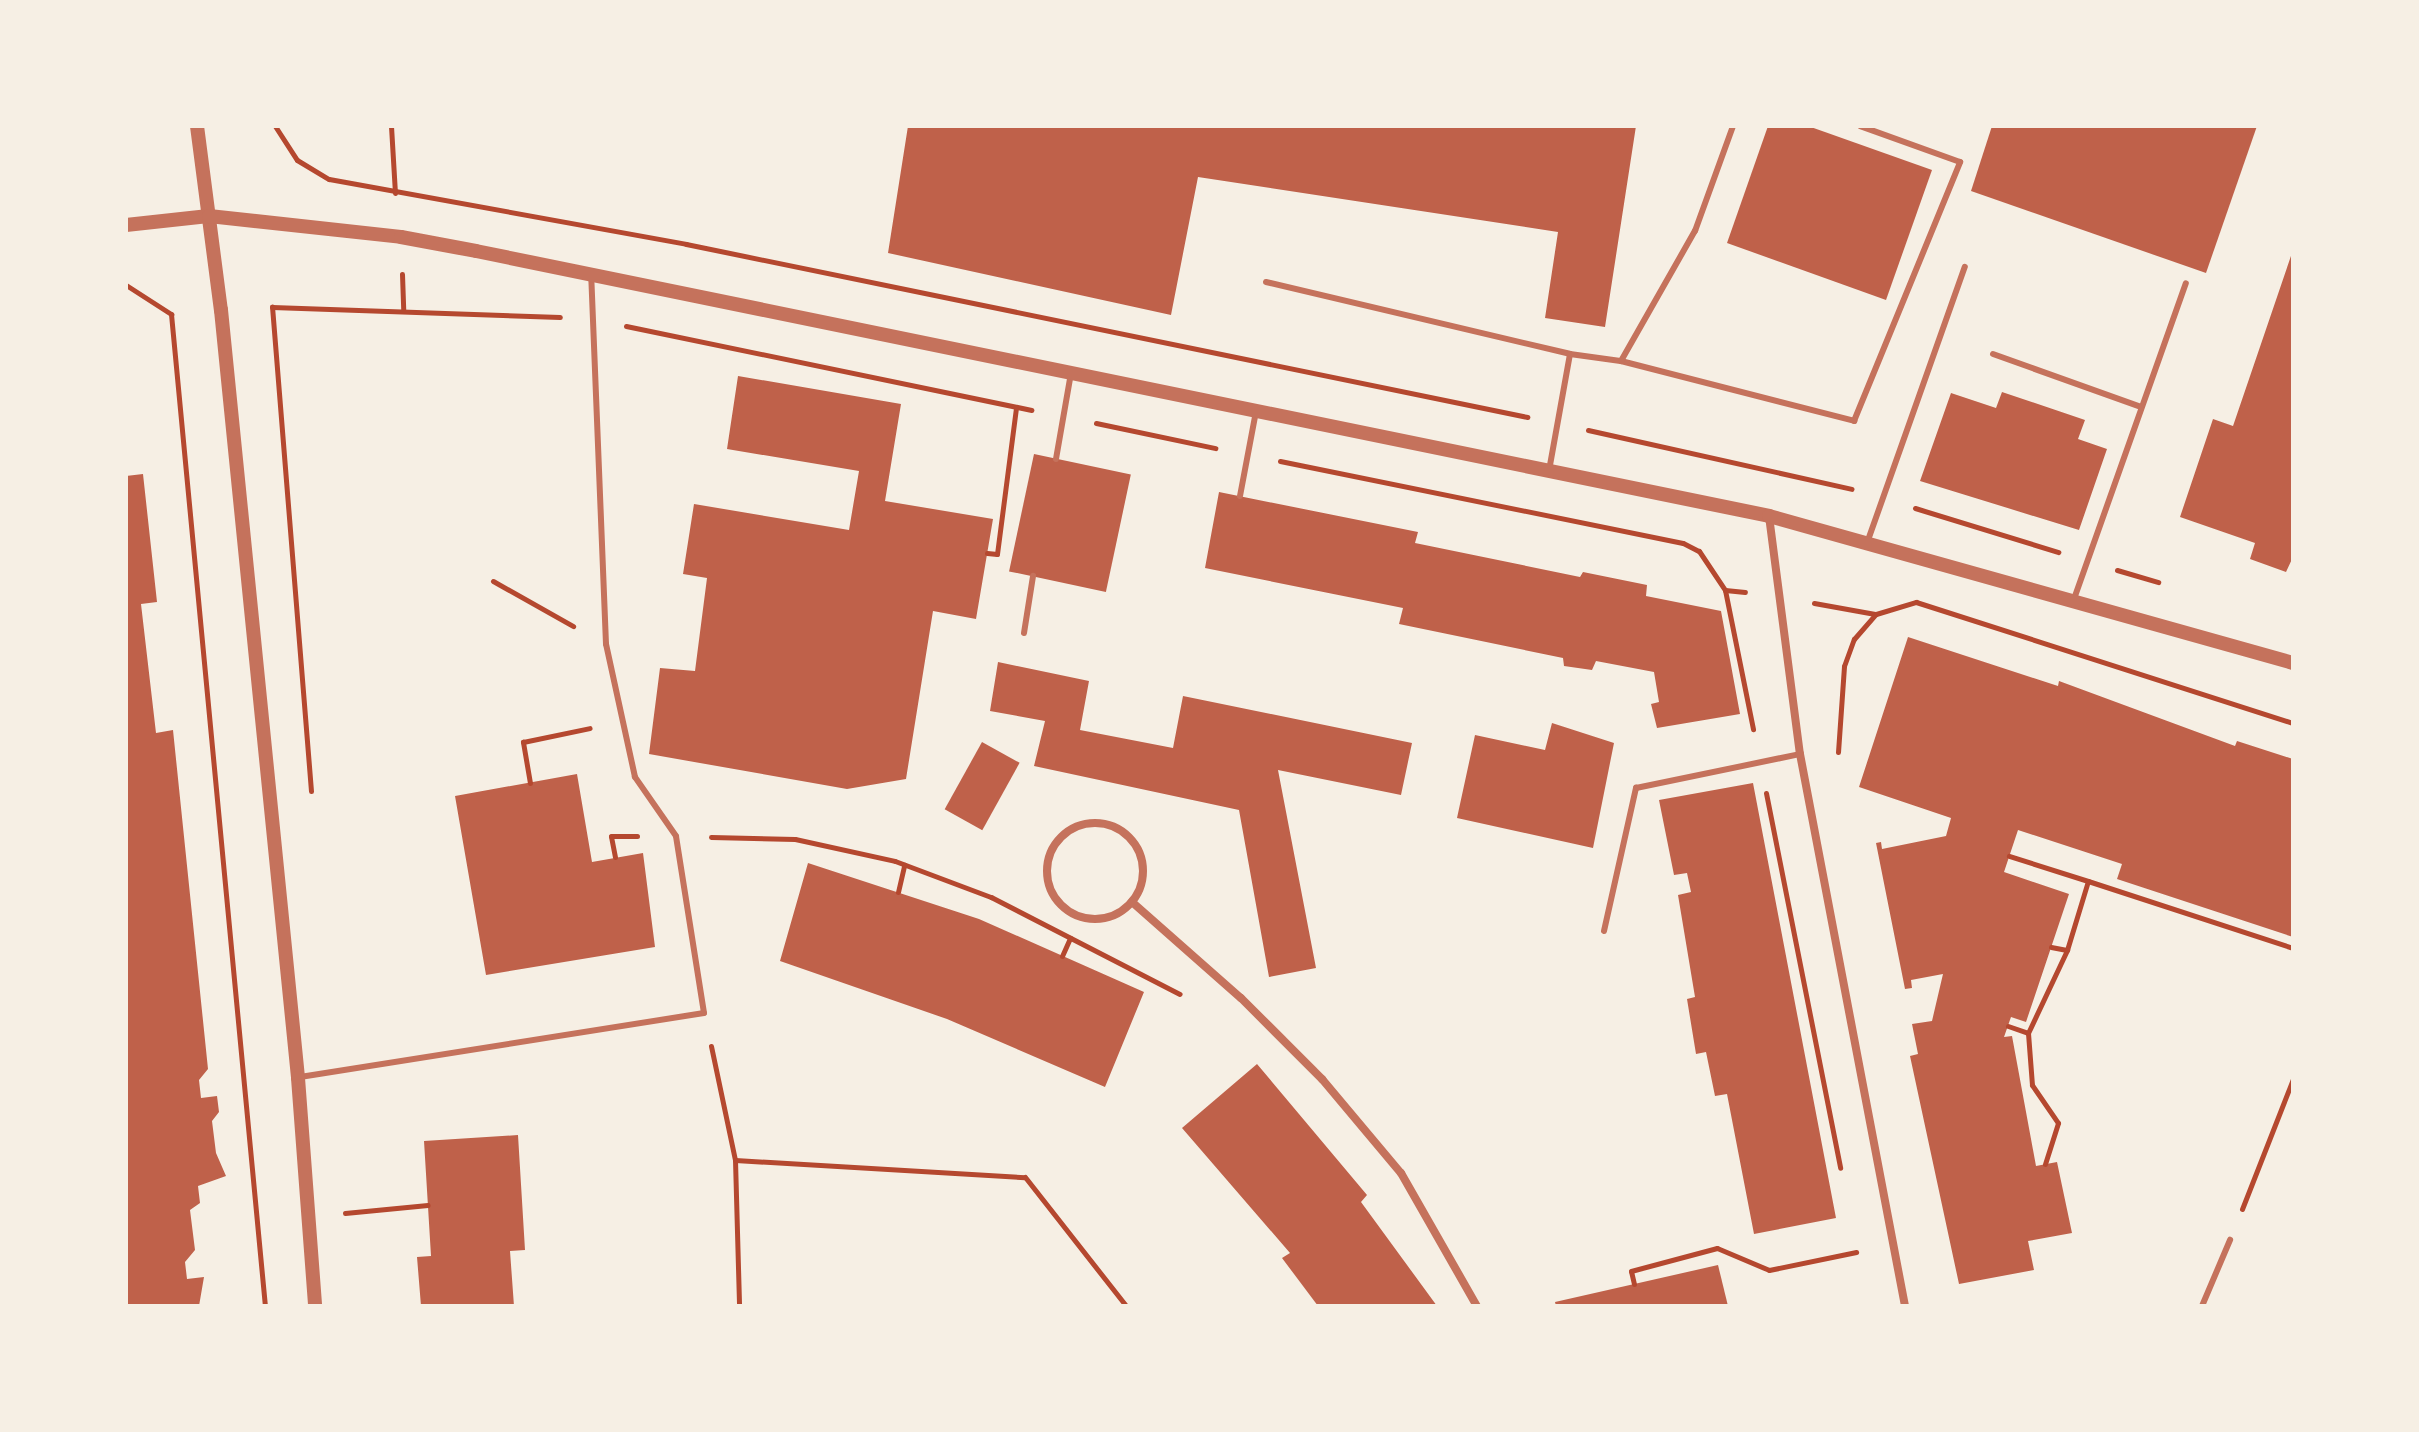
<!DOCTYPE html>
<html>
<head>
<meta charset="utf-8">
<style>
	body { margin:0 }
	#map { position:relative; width:2419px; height:1432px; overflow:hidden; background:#f6efe4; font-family:"DM Sans",sans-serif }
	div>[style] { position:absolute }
	.building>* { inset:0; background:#bf614a; transform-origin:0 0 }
	.path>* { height:5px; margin:-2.5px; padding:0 2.5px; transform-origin:2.5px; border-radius:2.5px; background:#b5482f }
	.service>* { height:6px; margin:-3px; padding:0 3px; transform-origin:3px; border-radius:3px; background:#c5725c }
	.minor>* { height:8px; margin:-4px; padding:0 4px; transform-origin:4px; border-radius:4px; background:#c5725c }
	.minor>.ring { margin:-4px; padding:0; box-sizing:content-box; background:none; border:8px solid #c5725c; border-radius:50% }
	.tertiary>* { height:14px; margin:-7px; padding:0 7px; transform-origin:7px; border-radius:7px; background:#c5725c }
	span { translate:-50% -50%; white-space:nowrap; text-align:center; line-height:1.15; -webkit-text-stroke:8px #f6efe4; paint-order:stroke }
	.frame { position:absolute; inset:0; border:128px solid #f6efe4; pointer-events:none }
</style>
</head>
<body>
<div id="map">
	<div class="building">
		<div style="clip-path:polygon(908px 126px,1636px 126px,1605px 327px,1545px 318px,1558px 232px,1198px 177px,1171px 315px,888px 253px)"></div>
		<div style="clip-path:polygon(1768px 126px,1808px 126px,1932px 170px,1886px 300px,1727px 243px)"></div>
		<div style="clip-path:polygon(1992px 126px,2257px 126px,2206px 273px,1971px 191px)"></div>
		<div style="clip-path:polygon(2293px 250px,2293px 557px,2286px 572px,2250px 559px,2255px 543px,2180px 517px,2213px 419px,2233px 426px)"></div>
		<div style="clip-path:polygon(738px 376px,901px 404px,885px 501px,993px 519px,976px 619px,933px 611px,906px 779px,847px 789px,649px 754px,660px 668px,695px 671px,707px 578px,683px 574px,694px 504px,849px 530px,859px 471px,727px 449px)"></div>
		<div style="clip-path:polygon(2002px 392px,2085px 420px,2078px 439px,2107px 449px,2079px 530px,1920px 481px,1951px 393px,1996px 408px)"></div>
		<div style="left:1034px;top:454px;width:99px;height:120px;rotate:12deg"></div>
		<div style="clip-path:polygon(143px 474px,157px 602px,141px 604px,156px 733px,173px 730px,208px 1069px,199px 1080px,201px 1098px,217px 1096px,219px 1112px,212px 1121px,216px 1153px,226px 1176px,198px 1186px,200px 1203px,190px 1210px,195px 1250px,185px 1262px,187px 1279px,204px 1277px,199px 1306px,126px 1306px,126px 476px)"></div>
		<div style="clip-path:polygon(1219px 492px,1418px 532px,1415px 543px,1580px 577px,1583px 572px,1647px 585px,1646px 596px,1721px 611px,1740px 714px,1657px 728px,1651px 704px,1659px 702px,1654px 672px,1596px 661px,1592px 670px,1564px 666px,1563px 658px,1399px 624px,1403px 608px,1205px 568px)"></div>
		<div style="clip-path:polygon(1908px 637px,2058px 686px,2059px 681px,2235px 746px,2237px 741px,2293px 759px,2293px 937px,2117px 879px,2122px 864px,2018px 830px,2004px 872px,2069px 894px,2026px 1022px,2011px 1017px,2004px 1037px,2012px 1036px,2036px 1166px,2057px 1162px,2072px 1233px,2028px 1241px,2034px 1270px,1959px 1284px,1910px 1056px,1918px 1054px,1912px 1024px,1932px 1021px,1943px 974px,1911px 980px,1912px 988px,1905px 989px,1876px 843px,1881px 842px,1882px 849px,1946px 836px,1951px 818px,1859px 787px)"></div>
		<div style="clip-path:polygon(998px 662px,1089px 681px,1080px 730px,1173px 748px,1183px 696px,1412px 743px,1401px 795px,1278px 770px,1316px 968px,1269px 977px,1239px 810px,1034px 766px,1045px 721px,990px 711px)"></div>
		<div style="clip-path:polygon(1552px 723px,1614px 743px,1593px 848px,1457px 818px,1475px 735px,1545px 750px)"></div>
		<div style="left:982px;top:742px;width:43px;height:77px;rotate:29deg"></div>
		<div style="clip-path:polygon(577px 774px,592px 862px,643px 853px,655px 947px,486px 975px,455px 796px)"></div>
		<div style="clip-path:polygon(1753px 783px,1836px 1218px,1754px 1234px,1727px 1094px,1715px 1096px,1706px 1052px,1696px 1054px,1687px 999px,1695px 997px,1678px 895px,1691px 892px,1687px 873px,1674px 875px,1659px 800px)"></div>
		<div style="clip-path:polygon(808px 863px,979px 919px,1144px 992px,1105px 1087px,947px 1019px,780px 961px)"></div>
		<div style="clip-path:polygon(1257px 1064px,1367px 1195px,1361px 1202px,1437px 1306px,1318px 1306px,1282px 1258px,1290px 1253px,1182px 1128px)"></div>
		<div style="clip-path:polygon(518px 1135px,525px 1250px,510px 1251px,514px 1306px,421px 1306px,417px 1257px,431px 1256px,424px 1141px)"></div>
		<div style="clip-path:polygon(1718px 1265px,1728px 1306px,1556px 1306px,1555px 1302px)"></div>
	</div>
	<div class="path">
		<div style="left:275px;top:126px;width:40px;rotate:57.1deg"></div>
		<div style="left:297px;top:160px;width:37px;rotate:31deg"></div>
		<div style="left:329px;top:179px;width:363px;rotate:10.3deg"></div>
		<div style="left:686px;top:244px;width:859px;rotate:11.62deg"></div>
		<div style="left:391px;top:126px;width:67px;rotate:86.6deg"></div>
		<div style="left:402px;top:274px;width:36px;rotate:88deg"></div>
		<div style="left:126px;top:285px;width:54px;rotate:32.8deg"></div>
		<div style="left:171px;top:314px;width:996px;rotate:84.59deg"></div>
		<div style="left:626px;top:326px;width:414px;rotate:11.7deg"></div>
		<div style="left:1096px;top:423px;width:122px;rotate:11.9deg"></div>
		<div style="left:1588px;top:430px;width:270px;rotate:12.6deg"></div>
		<div style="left:1280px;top:461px;width:411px;rotate:11.5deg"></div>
		<div style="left:1683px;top:543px;width:18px;rotate:27deg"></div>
		<div style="left:1699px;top:551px;width:47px;rotate:56.3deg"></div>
		<div style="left:1725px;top:590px;width:142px;rotate:78.6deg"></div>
		<div style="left:1915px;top:508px;width:150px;rotate:17.1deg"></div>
		<div style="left:987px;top:553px;width:10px;rotate:6deg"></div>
		<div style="left:997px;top:554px;width:148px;rotate:-82.6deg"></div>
		<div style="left:2117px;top:570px;width:43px;rotate:16.3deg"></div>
		<div style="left:493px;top:581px;width:92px;rotate:29.4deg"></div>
		<div style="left:1725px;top:590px;width:20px;rotate:6deg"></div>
		<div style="left:1814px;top:603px;width:62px;rotate:10.2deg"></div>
		<div style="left:1838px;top:752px;width:86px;rotate:-86deg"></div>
		<div style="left:1844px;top:666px;width:29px;rotate:-70deg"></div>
		<div style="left:1854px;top:639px;width:33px;rotate:-49deg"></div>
		<div style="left:1876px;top:614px;width:42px;rotate:-16.7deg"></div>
		<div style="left:1916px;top:602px;width:396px;rotate:17.8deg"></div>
		<div style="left:530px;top:783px;width:42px;rotate:-99.7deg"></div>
		<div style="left:523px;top:742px;width:68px;rotate:-11.8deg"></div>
		<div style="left:311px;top:791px;width:486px;rotate:-94.6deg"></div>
		<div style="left:272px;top:307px;width:288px;rotate:2deg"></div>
		<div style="left:1766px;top:793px;width:382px;rotate:78.8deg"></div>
		<div style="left:711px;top:837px;width:84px;rotate:1.4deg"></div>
		<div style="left:795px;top:839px;width:102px;rotate:12.4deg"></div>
		<div style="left:895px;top:861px;width:103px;rotate:20.6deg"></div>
		<div style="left:991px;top:897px;width:212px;rotate:27.2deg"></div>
		<div style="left:615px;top:857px;width:21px;rotate:-101deg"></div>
		<div style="left:611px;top:836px;width:26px"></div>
		<div style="left:2088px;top:881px;width:216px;rotate:18.1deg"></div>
		<div style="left:898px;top:892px;width:28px;rotate:-77deg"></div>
		<div style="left:2051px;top:947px;width:16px;rotate:11deg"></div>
		<div style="left:1062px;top:956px;width:20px;rotate:-66deg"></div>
		<div style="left:2008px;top:1026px;width:21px;rotate:19deg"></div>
		<div style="left:2028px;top:1033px;width:92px;rotate:-64.8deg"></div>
		<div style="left:2067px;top:950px;width:72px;rotate:-73.1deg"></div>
		<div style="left:2088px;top:881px;width:83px;rotate:-162.4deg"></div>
		<div style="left:2028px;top:1033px;width:52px;rotate:85.6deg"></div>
		<div style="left:2032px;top:1085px;width:46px;rotate:55.6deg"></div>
		<div style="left:2058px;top:1123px;width:43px;rotate:107.6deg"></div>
		<div style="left:711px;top:1046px;width:116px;rotate:78.1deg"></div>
		<div style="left:735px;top:1160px;width:146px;rotate:88.4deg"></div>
		<div style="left:735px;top:1160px;width:290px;rotate:3.4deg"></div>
		<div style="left:1025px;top:1177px;width:164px;rotate:51.9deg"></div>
		<div style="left:2242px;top:1209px;width:140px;rotate:-68.6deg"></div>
		<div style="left:345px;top:1213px;width:83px;rotate:-5.5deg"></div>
		<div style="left:1634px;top:1284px;width:13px;rotate:-103deg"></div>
		<div style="left:1631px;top:1271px;width:89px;rotate:-15deg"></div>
		<div style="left:1717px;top:1248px;width:56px;rotate:22.9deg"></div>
		<div style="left:1769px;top:1270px;width:89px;rotate:-11.7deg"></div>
	</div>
	<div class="service">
		<div style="left:1266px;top:282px;width:312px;rotate:13.3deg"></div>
		<div style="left:1570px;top:354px;width:119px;rotate:100.2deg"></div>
		<div style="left:1570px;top:354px;width:51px;rotate:7.8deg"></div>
		<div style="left:1621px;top:361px;width:241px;rotate:14.4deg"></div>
		<div style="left:1854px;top:421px;width:280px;rotate:-67.7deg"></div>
		<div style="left:1960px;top:162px;width:106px;rotate:-160.2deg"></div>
		<div style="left:1993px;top:354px;width:157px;rotate:19.7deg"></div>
		<div style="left:1621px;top:361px;width:150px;rotate:-60.4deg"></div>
		<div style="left:1695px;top:231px;width:112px;rotate:-70.1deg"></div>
		<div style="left:1056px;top:459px;width:87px;rotate:-80.1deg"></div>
		<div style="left:1240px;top:496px;width:86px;rotate:-79.3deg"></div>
		<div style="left:1867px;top:543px;width:293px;rotate:-70.5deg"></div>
		<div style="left:2074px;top:599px;width:335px;rotate:-70.5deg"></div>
		<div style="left:1024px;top:633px;width:58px;rotate:-81deg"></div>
		<div style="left:1604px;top:931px;width:147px;rotate:-77.4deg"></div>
		<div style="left:1636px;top:788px;width:167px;rotate:-11.7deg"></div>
		<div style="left:300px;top:1077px;width:409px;rotate:-9deg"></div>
		<div style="left:704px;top:1013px;width:179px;rotate:-99deg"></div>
		<div style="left:676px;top:836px;width:72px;rotate:-124.8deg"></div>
		<div style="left:635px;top:777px;width:136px;rotate:-102.3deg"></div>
		<div style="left:606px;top:644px;width:367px;rotate:-92.3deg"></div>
		<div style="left:2202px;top:1306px;width:72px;rotate:-67deg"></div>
	</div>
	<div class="minor">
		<div style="left:1769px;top:516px;width:240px;rotate:82.6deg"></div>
		<div style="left:1800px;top:754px;width:562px;rotate:79.23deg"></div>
		<div class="ring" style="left:1047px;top:823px;width:88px;height:88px"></div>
		<div style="left:1132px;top:902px;width:145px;rotate:41.4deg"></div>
		<div style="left:1241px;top:998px;width:115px;rotate:45deg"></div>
		<div style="left:1322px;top:1079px;width:123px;rotate:50deg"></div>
		<div style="left:1401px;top:1173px;width:153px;rotate:60.3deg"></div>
	</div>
	<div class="tertiary">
		<div style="left:197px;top:126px;width:186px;rotate:82.6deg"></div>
		<div style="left:221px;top:310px;width:772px;rotate:84.27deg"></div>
		<div style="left:298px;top:1078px;width:229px;rotate:85.7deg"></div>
		<div style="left:126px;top:225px;width:83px;rotate:-6.2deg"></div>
		<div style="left:209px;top:216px;width:193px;rotate:6.2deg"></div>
		<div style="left:401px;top:237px;width:76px;rotate:10.6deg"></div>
		<div style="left:476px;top:251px;width:1320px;rotate:11.58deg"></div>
		<div style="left:1769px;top:516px;width:544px;rotate:15.67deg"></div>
	</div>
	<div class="frame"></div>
</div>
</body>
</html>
